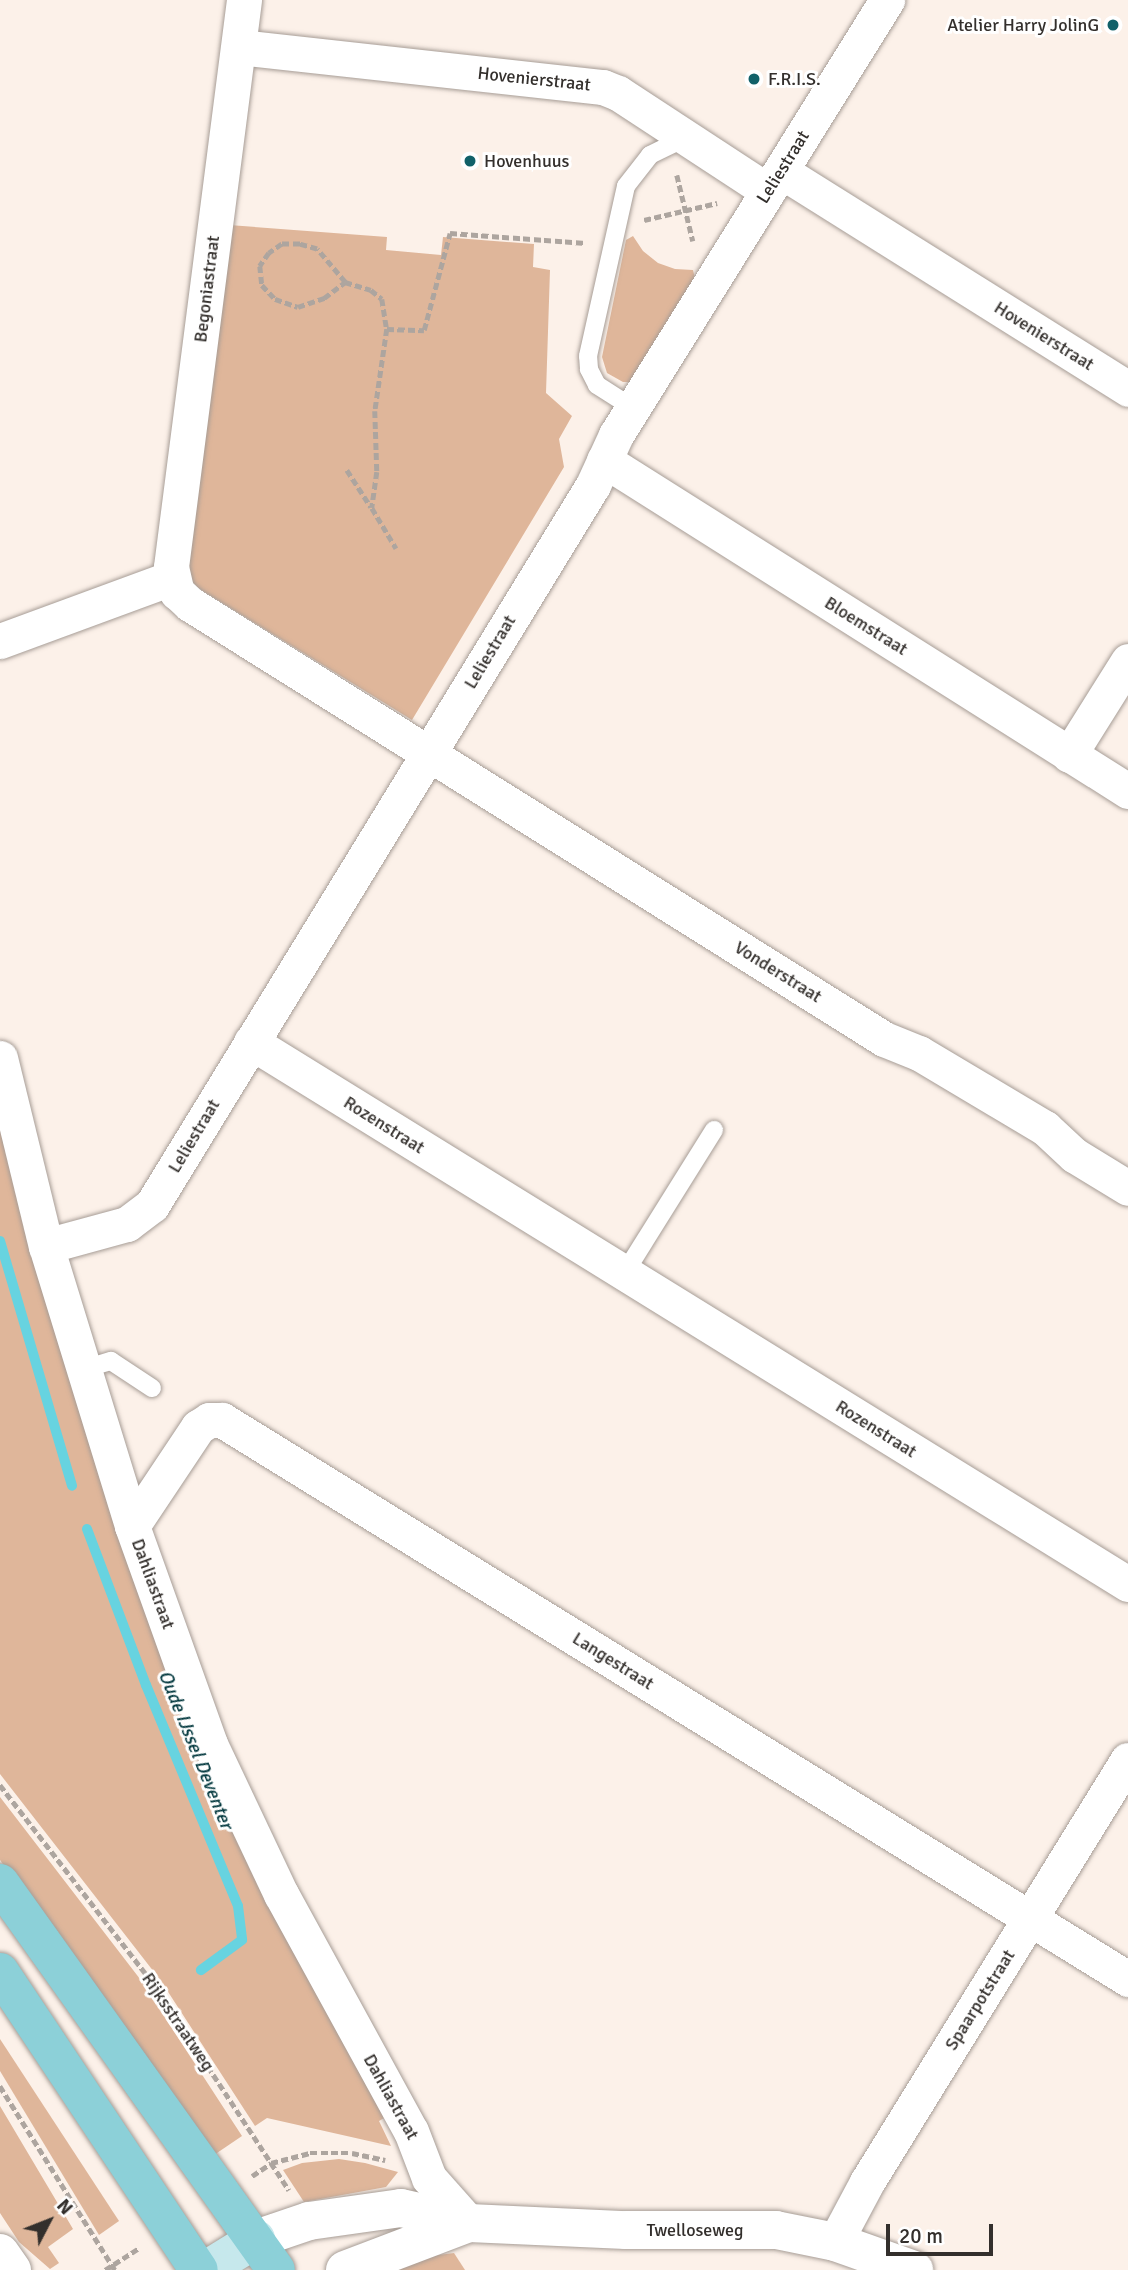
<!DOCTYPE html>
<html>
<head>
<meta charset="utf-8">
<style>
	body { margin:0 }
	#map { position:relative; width:1128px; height:2270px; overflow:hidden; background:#fcf1e9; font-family:Signika,sans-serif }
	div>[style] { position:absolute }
	.green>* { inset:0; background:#dfb69a }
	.stream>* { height:10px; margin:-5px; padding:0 5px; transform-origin:5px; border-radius:5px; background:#67d3e0 }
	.path>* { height:4.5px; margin-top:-2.25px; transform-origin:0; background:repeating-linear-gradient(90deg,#ada59f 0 7px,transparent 0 10.5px) }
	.roads { filter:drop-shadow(0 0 2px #a79d96) drop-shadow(0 0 2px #a79d96) }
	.service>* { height:18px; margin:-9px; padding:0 9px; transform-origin:9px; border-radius:9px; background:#fff }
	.minor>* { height:35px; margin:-17.5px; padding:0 17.5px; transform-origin:17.5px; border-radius:17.5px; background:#fff }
	.tertiary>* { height:38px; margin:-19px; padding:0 19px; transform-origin:19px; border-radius:19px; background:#fff }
	.secondary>* { height:38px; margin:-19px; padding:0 19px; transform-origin:19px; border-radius:19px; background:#c6e8ec }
	.primary>* { height:38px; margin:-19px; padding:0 19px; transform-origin:19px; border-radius:19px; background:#8cd0d8 }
	.dots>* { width:19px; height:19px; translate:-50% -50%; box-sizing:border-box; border:4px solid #fff; border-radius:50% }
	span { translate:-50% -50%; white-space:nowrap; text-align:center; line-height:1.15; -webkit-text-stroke:6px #fff; paint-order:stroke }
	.poi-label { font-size:18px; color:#332f2c }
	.right { translate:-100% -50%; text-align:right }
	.left { translate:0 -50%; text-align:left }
	.street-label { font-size:18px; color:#332f2c }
	.water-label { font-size:19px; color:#01373d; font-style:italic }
	.north { position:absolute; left:14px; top:2186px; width:70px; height:70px; -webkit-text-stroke:5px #fff; paint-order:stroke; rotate:48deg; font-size:19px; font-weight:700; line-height:28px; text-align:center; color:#332f2c }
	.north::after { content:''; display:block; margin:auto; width:24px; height:32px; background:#332f2c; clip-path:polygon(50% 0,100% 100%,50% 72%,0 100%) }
	.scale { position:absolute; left:886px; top:2224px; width:107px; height:32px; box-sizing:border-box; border:4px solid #332f2c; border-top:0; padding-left:9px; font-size:21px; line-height:24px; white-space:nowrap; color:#332f2c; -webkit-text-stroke:5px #fff; paint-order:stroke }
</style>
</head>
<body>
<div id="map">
	<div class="green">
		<div style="clip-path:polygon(229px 225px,387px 237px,386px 250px,441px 255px,443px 237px,534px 244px,533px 267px,550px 270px,546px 393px,572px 416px,559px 439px,564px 467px,412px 720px,198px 588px,191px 580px,188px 564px)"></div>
		<div style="clip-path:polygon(633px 236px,643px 251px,658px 263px,675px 269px,693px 270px,697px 287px,632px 382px,623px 382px,607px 373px,602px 357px,626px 240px)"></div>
		<div style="clip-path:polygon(0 1118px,54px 1328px,384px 2118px,379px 2121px,391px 2146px,267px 2118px,255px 2126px,161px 1981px,0 1774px)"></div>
		<div style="clip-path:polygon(0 1797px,160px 2005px,158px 2007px,242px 2136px,214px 2155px,0 1860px)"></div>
		<div style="clip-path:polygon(0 2039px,119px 2221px,99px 2235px,0 2071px)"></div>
		<div style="clip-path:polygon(0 2106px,73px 2229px,48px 2247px,59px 2263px,50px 2269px,19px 2242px,0 2213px)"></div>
		<div style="clip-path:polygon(339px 2159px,365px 2163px,398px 2172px,386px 2187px,304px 2202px,283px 2170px,302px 2163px)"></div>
		<div style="clip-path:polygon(454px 2253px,465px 2270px,388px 2270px,415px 2258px)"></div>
	</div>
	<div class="stream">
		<div style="left:0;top:1241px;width:255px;rotate:73.6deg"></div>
		<div style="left:87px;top:1529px;width:167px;rotate:69.3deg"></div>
		<div style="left:146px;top:1685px;width:239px;rotate:67.4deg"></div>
		<div style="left:238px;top:1906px;width:34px;rotate:83deg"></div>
		<div style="left:242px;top:1940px;width:51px;rotate:143.8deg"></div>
	</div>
	<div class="path">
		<div style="left:677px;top:175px;width:68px;rotate:76.4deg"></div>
		<div style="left:644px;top:220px;width:75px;rotate:-13.1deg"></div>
		<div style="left:345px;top:282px;width:43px;rotate:-130.3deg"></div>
		<div style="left:317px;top:249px;width:18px;rotate:-164deg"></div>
		<div style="left:300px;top:244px;width:18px;rotate:180deg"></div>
		<div style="left:282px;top:244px;width:16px;rotate:145deg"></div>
		<div style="left:269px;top:253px;width:16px;rotate:125deg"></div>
		<div style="left:260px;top:266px;width:19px;rotate:84deg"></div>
		<div style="left:262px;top:285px;width:19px;rotate:47deg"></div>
		<div style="left:275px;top:299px;width:24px;rotate:19deg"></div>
		<div style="left:298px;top:307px;width:28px;rotate:-19deg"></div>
		<div style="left:324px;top:298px;width:26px;rotate:-37deg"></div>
		<div style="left:345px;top:282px;width:27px;rotate:17deg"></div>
		<div style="left:371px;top:290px;width:14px;rotate:39deg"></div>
		<div style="left:382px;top:299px;width:30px;rotate:81deg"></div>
		<div style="left:387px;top:329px;width:83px;rotate:98.3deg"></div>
		<div style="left:375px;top:411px;width:61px;rotate:88.1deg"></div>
		<div style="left:377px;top:472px;width:36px;rotate:98deg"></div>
		<div style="left:372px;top:508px;width:47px;rotate:59deg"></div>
		<div style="left:387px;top:329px;width:37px;rotate:2deg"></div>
		<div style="left:424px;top:330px;width:100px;rotate:-75deg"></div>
		<div style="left:450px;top:233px;width:136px;rotate:4.2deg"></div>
		<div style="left:347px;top:470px;width:44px;rotate:57deg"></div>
		<div style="left:0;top:1785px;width:255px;rotate:52.3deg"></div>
		<div style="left:156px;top:1987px;width:243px;rotate:56.8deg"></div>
		<div style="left:0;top:2086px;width:217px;rotate:58deg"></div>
		<div style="left:252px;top:2176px;width:23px;rotate:-34deg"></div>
		<div style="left:271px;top:2163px;width:40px;rotate:-14.4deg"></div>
		<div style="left:310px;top:2153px;width:42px"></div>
		<div style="left:352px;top:2153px;width:34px;rotate:12deg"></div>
		<div style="left:105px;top:2270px;width:40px;rotate:-32.9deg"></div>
	</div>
	<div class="roads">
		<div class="service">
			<div style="left:633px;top:408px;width:43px;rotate:-147.4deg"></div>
			<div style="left:597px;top:385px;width:18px;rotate:-117deg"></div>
			<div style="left:589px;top:369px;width:13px;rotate:-94deg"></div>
			<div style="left:588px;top:356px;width:174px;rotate:-77.4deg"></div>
			<div style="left:626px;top:186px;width:39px;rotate:-52deg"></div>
			<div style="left:650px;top:155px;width:39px;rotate:-26deg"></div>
			<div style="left:624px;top:1274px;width:170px;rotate:-58deg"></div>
			<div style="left:84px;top:1369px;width:28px;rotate:-17deg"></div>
			<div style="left:111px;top:1361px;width:49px;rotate:33.4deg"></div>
		</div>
		<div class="minor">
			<div style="left:244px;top:0;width:572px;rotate:97.34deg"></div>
			<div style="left:171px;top:567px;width:26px;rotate:77deg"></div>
			<div style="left:177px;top:592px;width:18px;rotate:43deg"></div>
			<div style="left:190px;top:604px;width:819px;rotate:32.08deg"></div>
			<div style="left:884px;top:1039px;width:38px;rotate:22deg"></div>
			<div style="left:919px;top:1053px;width:147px;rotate:30.8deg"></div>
			<div style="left:1045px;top:1128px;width:40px;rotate:43deg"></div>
			<div style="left:1074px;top:1155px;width:63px;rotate:31.4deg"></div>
			<div style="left:239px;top:47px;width:366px;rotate:6.3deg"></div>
			<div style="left:603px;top:87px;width:16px;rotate:22deg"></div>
			<div style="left:618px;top:93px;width:179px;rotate:33.2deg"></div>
			<div style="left:781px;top:171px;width:410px;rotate:32.1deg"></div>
			<div style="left:604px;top:460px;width:620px;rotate:32.28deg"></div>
			<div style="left:0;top:641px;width:182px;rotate:-20.2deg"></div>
			<div style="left:1069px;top:755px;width:111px;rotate:-57.9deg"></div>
			<div style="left:251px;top:1042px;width:1031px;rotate:31.72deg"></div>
			<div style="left:0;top:1058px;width:194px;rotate:76.3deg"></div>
			<div style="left:46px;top:1246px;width:293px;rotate:72.9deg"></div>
			<div style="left:132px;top:1526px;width:232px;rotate:70.3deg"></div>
			<div style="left:210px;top:1744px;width:166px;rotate:64.7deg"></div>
			<div style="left:281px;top:1894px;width:270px;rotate:61.3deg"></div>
			<div style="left:411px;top:2131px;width:50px;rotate:69deg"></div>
			<div style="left:429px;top:2178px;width:60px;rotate:48.4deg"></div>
			<div style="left:46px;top:1246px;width:84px;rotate:-15.2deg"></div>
			<div style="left:127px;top:1224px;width:31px;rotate:-37deg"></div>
			<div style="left:152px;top:1205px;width:844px;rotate:-58.51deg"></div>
			<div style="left:593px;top:485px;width:55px;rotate:-65.3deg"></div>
			<div style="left:616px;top:435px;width:513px;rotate:-58.08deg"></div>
			<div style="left:132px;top:1526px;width:119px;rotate:-56.3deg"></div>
			<div style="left:198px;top:1427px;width:13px;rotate:-32deg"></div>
			<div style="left:209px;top:1420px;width:13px"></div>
			<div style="left:222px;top:1420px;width:1065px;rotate:31.67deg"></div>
			<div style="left:835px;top:2242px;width:68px;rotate:-61.9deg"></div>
			<div style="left:867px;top:2182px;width:496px;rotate:-58.3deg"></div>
		</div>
		<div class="tertiary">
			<div style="left:256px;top:2239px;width:56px;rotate:-18.8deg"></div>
			<div style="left:309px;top:2221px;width:93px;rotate:-8deg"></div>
			<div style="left:401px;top:2208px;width:70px;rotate:12.4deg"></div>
			<div style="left:469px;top:2223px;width:157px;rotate:2.6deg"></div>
			<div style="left:626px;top:2230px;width:150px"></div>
			<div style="left:776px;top:2230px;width:60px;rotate:11.5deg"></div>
			<div style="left:835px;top:2242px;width:84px;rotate:19.5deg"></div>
			<div style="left:0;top:2253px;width:21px;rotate:55deg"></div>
			<div style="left:345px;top:2270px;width:133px;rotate:-20.8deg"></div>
		</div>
		<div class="secondary">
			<div style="left:206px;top:2270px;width:59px;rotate:-31.8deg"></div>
		</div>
		<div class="primary">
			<div style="left:0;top:1883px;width:475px;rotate:54.5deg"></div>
			<div style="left:0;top:1972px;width:358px;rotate:56.3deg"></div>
		</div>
	</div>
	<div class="dots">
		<div style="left:1113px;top:25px;background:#116169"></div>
		<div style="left:754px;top:79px;background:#116169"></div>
		<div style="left:470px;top:161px;background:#116169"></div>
	</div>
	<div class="poi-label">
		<span class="right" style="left:1099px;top:25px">Atelier Harry JolinG</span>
		<span class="left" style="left:768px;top:79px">F.R.I.S.</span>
		<span class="left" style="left:484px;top:161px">Hovenhuus</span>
	</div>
	<div class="street-label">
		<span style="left:534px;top:79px;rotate:6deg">Hovenierstraat</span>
		<span style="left:783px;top:167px;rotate:-58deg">Leliestraat</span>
		<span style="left:207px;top:289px;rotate:-83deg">Begoniastraat</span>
		<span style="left:1044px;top:336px;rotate:32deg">Hovenierstraat</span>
		<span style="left:866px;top:626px;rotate:32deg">Bloemstraat</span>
		<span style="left:490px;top:652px;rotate:-59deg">Leliestraat</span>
		<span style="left:778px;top:972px;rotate:32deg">Vonderstraat</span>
		<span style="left:384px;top:1125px;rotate:32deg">Rozenstraat</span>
		<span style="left:194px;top:1136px;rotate:-59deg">Leliestraat</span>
		<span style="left:876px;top:1429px;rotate:32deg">Rozenstraat</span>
		<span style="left:153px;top:1584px;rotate:70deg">Dahliastraat</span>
		<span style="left:613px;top:1661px;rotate:32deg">Langestraat</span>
		<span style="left:980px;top:2000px;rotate:-58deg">Spaarpotstraat</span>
		<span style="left:178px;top:2022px;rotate:56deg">Rijksstraatweg</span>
		<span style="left:391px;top:2097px;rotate:61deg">Dahliastraat</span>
		<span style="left:695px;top:2230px">Twelloseweg</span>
	</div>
	<div class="water-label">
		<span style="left:195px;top:1750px;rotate:68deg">Oude IJssel Deventer</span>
	</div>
	<div class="north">N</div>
	<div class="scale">20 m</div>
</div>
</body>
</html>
